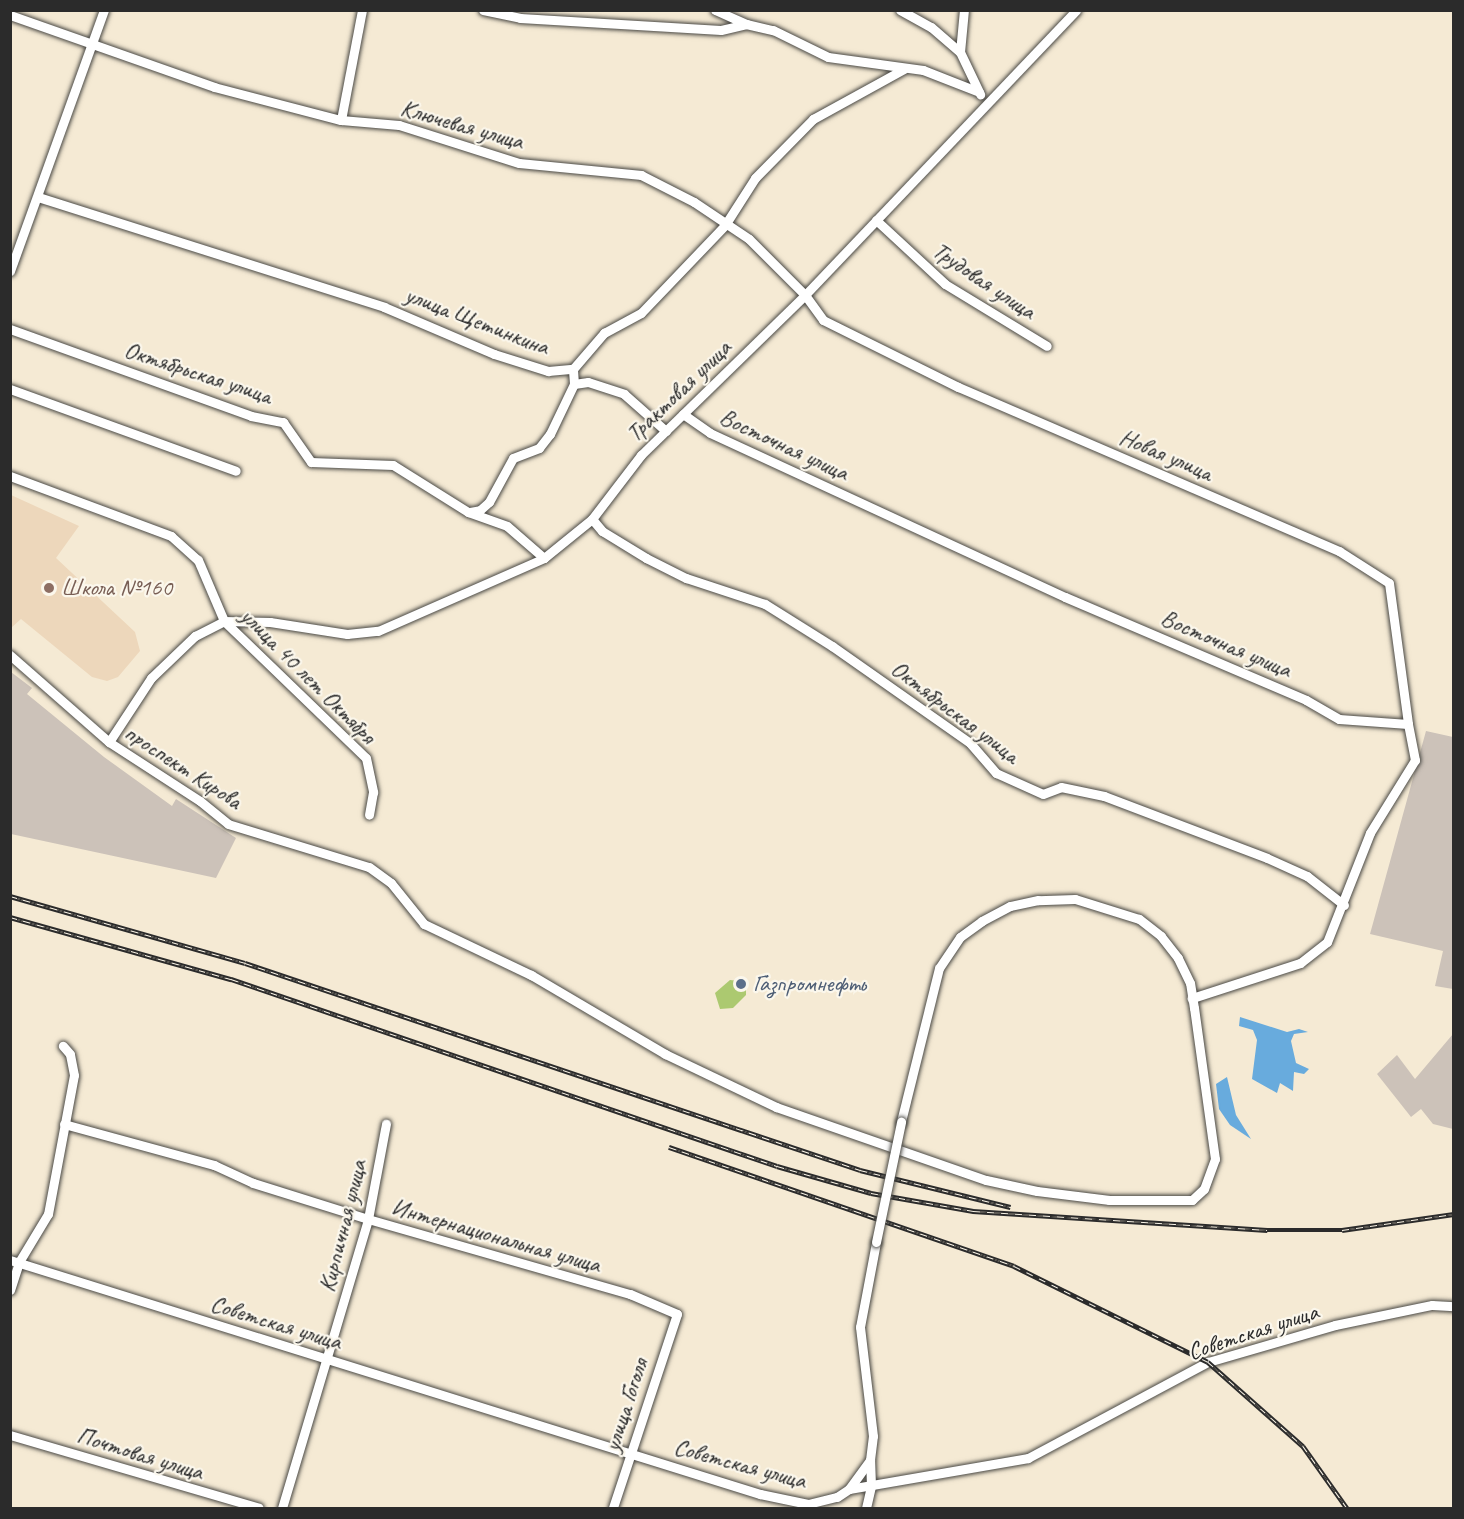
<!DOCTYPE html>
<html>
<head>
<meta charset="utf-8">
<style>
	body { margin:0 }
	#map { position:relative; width:1464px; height:1519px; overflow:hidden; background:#f5ead4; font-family:Caveat,sans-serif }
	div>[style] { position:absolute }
	.built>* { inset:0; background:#edd7bb }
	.industrial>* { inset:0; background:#ccc2b9 }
	.green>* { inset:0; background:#acc970 }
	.water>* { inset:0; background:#68abdd }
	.roads { filter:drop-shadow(0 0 2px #494844) drop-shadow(0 0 2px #494844) }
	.minor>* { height:9px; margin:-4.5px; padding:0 4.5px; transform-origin:4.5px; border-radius:4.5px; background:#fff }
	.rail>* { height:4.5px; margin-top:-2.25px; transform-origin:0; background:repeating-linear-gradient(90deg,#fbf7ec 0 7px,#2b2b2b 0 14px); box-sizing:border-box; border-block:2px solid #2b2b2b }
	.bridges { filter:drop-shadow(0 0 2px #494844) drop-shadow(0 0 2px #494844) }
	.minor-bridge>* { height:9px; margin:-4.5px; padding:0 4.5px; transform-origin:4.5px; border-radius:4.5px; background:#fff }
	.dots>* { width:16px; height:16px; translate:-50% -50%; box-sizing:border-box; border:3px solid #fbf7ec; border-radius:50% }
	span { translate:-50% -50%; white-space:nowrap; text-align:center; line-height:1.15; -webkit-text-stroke:4.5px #fbf7ec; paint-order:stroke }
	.street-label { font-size:24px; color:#2b2b2b }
	.education-label { font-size:24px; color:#785e54 }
	.left { translate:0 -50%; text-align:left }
	.service-label { font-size:24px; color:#4e5e75 }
	.frame { position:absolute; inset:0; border:12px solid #2b2b2b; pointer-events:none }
</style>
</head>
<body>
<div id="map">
	<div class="built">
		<div style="clip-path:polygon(11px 495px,79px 526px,56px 558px,135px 632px,140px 651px,118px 677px,107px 681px,92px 677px,21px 619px,11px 628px)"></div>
	</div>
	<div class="industrial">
		<div style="clip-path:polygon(11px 672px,32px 688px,27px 694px,104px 757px,172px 806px,176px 799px,236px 838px,216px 878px,11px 834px)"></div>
		<div style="clip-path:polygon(1426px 731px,1453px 737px,1453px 989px,1435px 986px,1443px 951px,1370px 934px)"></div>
		<div style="clip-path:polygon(1453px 1034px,1453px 1129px,1433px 1124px,1421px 1109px,1411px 1117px,1377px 1074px,1397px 1055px,1415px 1079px)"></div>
	</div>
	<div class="green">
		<div style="clip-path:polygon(730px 980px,739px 981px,746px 988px,746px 995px,733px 1008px,720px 1009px,715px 993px)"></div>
	</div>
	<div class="water">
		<div style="clip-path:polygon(1240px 1017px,1287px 1032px,1299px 1029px,1308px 1032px,1294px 1034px,1291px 1041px,1296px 1063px,1309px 1069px,1304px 1074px,1294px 1072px,1293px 1091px,1280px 1083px,1277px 1093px,1252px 1079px,1257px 1040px,1253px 1030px,1239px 1026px)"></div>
		<div style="clip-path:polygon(1227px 1077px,1236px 1115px,1251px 1139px,1230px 1125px,1219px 1109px,1216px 1084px)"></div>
	</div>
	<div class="roads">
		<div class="minor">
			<div style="left:483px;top:10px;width:38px;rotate:12deg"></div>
			<div style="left:520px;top:18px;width:201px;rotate:3.4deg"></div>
			<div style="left:721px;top:30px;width:26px;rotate:-13deg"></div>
			<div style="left:715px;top:10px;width:34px;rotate:24deg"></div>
			<div style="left:746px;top:24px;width:28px;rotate:13deg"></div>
			<div style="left:773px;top:30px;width:61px;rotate:26.1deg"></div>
			<div style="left:828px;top:57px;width:96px;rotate:7.8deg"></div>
			<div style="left:923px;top:70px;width:60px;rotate:21.4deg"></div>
			<div style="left:900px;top:10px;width:35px;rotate:29deg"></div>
			<div style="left:931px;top:27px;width:38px;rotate:41deg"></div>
			<div style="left:960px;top:52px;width:47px;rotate:64.5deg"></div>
			<div style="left:10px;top:15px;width:216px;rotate:19.4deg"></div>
			<div style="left:214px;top:87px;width:131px;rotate:14.6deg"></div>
			<div style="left:341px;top:120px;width:58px;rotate:4.9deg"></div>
			<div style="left:399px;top:125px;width:126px;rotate:17.6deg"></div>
			<div style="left:519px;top:163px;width:123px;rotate:5.6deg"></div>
			<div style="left:641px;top:175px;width:59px;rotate:27deg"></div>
			<div style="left:694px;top:202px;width:66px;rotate:33.9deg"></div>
			<div style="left:749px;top:239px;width:79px;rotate:45deg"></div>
			<div style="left:805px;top:295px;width:31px;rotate:54deg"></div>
			<div style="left:823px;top:320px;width:151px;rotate:26.4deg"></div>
			<div style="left:958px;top:387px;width:415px;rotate:23.3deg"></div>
			<div style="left:1339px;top:551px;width:59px;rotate:32.6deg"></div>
			<div style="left:1389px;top:583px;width:142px;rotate:82.3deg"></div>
			<div style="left:960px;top:52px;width:42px;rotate:-84.6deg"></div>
			<div style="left:341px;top:120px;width:112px;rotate:-79.2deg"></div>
			<div style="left:38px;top:197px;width:363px;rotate:17.6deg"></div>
			<div style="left:384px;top:307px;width:120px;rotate:23.1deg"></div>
			<div style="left:494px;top:354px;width:57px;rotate:17.5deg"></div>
			<div style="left:548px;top:371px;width:25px;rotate:-5deg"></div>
			<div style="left:573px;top:369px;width:48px;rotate:-49.3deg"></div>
			<div style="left:604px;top:333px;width:42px;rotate:-28.4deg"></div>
			<div style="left:641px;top:313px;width:122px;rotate:-46.3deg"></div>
			<div style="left:725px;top:225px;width:56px;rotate:-57.4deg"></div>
			<div style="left:755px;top:178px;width:83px;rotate:-45.5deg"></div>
			<div style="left:813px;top:119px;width:104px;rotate:-28.8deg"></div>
			<div style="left:876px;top:220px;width:94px;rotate:42.8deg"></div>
			<div style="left:945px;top:284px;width:119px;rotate:31.3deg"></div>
			<div style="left:10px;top:271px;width:277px;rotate:-70.2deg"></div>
			<div style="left:10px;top:329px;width:256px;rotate:19.8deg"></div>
			<div style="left:251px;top:416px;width:33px;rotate:11deg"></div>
			<div style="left:283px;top:422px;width:49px;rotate:55deg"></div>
			<div style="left:311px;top:462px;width:82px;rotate:2.1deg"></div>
			<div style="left:393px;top:465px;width:89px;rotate:32.1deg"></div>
			<div style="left:468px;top:512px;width:41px;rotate:19.7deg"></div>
			<div style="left:507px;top:526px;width:49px;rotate:40.9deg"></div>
			<div style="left:574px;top:384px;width:14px;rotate:-8deg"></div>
			<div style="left:588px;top:382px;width:38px;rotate:18deg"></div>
			<div style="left:624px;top:394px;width:56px;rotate:41.4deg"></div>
			<div style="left:10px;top:389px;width:240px;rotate:19.9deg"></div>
			<div style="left:683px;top:414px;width:33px;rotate:35deg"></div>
			<div style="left:710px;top:433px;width:391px;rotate:24.8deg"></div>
			<div style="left:1065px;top:597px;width:262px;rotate:23.1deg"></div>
			<div style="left:1306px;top:700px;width:38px;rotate:30deg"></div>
			<div style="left:1339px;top:719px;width:69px;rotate:4.1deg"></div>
			<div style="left:1408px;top:724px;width:37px;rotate:79deg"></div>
			<div style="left:1415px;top:760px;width:86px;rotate:121.7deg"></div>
			<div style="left:1370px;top:833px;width:117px;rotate:111.5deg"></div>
			<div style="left:1327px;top:942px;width:34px;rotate:142deg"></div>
			<div style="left:1300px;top:963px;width:114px;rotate:162deg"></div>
			<div style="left:10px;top:476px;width:172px;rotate:20.4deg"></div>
			<div style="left:171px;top:536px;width:36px;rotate:42deg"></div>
			<div style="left:198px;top:560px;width:66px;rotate:66.9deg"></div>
			<div style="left:224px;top:621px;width:197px;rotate:44deg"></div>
			<div style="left:366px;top:758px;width:35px;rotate:78deg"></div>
			<div style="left:373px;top:792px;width:23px;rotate:100deg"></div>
			<div style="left:470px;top:512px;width:10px;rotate:-11deg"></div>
			<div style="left:480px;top:510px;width:12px;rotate:-42deg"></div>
			<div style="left:489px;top:502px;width:50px;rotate:-61.4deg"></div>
			<div style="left:513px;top:458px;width:28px;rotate:-21deg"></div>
			<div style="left:539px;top:448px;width:18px;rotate:-52deg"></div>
			<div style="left:550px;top:434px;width:55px;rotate:-64.4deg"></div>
			<div style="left:574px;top:384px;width:15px;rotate:-94deg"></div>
			<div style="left:592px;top:519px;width:16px;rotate:50deg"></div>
			<div style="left:602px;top:531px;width:52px;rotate:31.5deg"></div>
			<div style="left:646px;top:558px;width:45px;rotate:26.6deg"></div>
			<div style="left:686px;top:578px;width:83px;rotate:18.2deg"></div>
			<div style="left:765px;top:604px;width:79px;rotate:32.1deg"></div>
			<div style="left:832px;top:646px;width:169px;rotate:35.1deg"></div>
			<div style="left:970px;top:743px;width:40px;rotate:49deg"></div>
			<div style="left:996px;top:773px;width:51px;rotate:24.1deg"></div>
			<div style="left:1043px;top:794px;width:19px;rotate:-21deg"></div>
			<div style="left:1061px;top:787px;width:44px;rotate:11.8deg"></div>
			<div style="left:1104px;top:796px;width:174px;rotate:20.8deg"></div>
			<div style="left:1267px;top:858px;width:44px;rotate:24.2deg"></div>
			<div style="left:1307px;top:876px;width:47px;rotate:38.1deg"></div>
			<div style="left:10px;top:655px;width:132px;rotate:41.3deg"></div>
			<div style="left:109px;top:742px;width:108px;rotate:33deg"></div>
			<div style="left:200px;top:801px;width:36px;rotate:39deg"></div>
			<div style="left:228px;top:824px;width:147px;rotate:17deg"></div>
			<div style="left:369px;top:867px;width:27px;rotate:36deg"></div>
			<div style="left:391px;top:883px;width:53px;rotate:51.2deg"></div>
			<div style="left:424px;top:924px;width:119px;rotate:25.5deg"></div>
			<div style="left:531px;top:975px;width:156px;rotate:30.5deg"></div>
			<div style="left:665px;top:1054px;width:123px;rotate:25.5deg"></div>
			<div style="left:776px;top:1107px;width:222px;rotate:19.2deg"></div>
			<div style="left:986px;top:1180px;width:52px;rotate:12.2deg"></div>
			<div style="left:1037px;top:1191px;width:73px;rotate:7.1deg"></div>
			<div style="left:1109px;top:1200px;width:83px"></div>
			<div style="left:1192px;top:1200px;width:16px;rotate:-43deg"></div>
			<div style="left:1204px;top:1189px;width:32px;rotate:-70deg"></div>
			<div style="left:1215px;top:1159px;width:152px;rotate:-97.9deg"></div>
			<div style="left:1194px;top:1008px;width:25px;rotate:-99deg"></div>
			<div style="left:1190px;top:983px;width:28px;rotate:-116deg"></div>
			<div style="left:1178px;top:958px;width:28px;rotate:-128deg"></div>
			<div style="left:1161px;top:936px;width:28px;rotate:-142deg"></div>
			<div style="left:1139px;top:919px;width:67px;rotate:-162.6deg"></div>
			<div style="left:1075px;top:899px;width:37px;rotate:178deg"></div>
			<div style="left:1038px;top:900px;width:29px;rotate:168deg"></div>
			<div style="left:1010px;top:906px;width:32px;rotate:152deg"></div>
			<div style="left:982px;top:921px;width:27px;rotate:144deg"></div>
			<div style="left:960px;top:937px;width:37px;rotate:124deg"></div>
			<div style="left:939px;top:968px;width:159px;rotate:103.9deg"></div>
			<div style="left:109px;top:742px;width:77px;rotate:-56.7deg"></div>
			<div style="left:151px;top:678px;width:61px;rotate:-43.7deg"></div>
			<div style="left:195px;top:636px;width:33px;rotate:-27deg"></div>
			<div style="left:224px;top:621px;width:46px;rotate:1.2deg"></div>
			<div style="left:270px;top:622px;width:78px;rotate:8.9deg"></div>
			<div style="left:347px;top:634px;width:31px;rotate:-6deg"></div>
			<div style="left:378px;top:631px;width:181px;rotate:-23.7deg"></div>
			<div style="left:544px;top:558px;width:62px;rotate:-39.1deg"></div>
			<div style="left:592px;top:519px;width:81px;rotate:-52.6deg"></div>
			<div style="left:641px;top:455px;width:229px;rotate:-44.3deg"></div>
			<div style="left:805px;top:295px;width:393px;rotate:-46.4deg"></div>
			<div style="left:64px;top:1124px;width:156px;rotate:15.3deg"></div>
			<div style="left:214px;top:1165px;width:43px;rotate:24.8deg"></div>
			<div style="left:253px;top:1183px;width:121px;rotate:17.4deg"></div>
			<div style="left:368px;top:1219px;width:273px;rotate:16deg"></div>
			<div style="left:630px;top:1294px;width:51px;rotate:23.1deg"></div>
			<div style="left:677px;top:1314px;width:204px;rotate:108.3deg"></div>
			<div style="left:10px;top:1260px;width:786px;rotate:17.33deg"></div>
			<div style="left:760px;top:1494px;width:49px;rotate:11.8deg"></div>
			<div style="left:808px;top:1504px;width:30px;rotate:-14deg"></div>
			<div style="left:837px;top:1497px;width:14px;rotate:-34deg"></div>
			<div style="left:849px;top:1489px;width:182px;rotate:-9.8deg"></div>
			<div style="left:1028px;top:1458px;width:204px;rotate:-28.1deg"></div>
			<div style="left:1208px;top:1362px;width:132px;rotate:-16.2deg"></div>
			<div style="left:1335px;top:1325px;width:99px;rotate:-11.7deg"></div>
			<div style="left:1432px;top:1305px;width:22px;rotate:3deg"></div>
			<div style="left:10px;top:1290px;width:29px;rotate:-72deg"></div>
			<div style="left:19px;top:1262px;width:56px;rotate:-58.9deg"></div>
			<div style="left:48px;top:1214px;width:141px;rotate:-79.4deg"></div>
			<div style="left:74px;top:1075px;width:21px;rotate:-101deg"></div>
			<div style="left:70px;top:1054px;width:11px;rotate:-131deg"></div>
			<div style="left:10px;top:1435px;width:259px;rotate:16.3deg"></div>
			<div style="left:849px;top:1489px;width:36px;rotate:-54deg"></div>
			<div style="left:870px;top:1460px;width:24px;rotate:-83deg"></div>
			<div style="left:873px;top:1436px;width:110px;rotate:-96.8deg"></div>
			<div style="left:860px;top:1327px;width:86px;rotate:-79.3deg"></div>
			<div style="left:282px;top:1508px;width:302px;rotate:-73.4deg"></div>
			<div style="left:368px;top:1219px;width:97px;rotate:-79.3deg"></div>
			<div style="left:866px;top:1508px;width:23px;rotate:-77deg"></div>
			<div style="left:871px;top:1486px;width:26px;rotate:-92deg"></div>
		</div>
	</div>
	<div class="rail">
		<div style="left:10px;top:896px;width:244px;rotate:15.9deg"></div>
		<div style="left:245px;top:963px;width:649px;rotate:18.6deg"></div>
		<div style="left:860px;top:1170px;width:155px;rotate:13.8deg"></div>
		<div style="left:10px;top:917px;width:230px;rotate:15.7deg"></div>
		<div style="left:231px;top:979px;width:577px;rotate:18.91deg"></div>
		<div style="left:777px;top:1166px;width:98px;rotate:16deg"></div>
		<div style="left:871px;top:1193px;width:104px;rotate:10deg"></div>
		<div style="left:973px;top:1211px;width:295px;rotate:3.7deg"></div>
		<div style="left:1267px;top:1230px;width:75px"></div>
		<div style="left:1342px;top:1230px;width:113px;rotate:-8.1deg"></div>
		<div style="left:669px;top:1147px;width:365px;rotate:19deg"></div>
		<div style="left:1014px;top:1266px;width:216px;rotate:26.3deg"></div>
		<div style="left:1208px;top:1362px;width:127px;rotate:41.5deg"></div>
		<div style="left:1303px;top:1446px;width:76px;rotate:54.6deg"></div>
	</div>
	<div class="bridges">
		<div class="minor-bridge">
			<div style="left:876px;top:1242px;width:123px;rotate:-78.2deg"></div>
		</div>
	</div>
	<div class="dots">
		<div style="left:49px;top:588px;background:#8d6e63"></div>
		<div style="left:741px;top:984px;background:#5c6f8a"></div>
	</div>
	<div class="street-label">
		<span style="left:462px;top:125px;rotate:16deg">Ключевая улица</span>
		<span style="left:984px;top:281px;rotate:34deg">Трудовая улица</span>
		<span style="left:477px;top:321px;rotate:21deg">улица Щетинкина</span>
		<span style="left:198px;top:373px;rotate:18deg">Октябрьская улица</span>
		<span style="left:679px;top:391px;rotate:-44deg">Трактовая улица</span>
		<span style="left:784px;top:445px;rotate:25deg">Восточная улица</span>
		<span style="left:1166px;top:455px;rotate:23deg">Новая улица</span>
		<span style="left:1226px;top:644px;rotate:23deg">Восточная улица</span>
		<span style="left:308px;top:676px;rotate:45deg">улица 40 лет Октября</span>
		<span style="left:955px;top:712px;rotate:37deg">Октябрьская улица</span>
		<span style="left:183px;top:767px;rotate:33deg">проспект Кирова</span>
		<span style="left:343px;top:1226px;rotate:-76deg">Кирпичная улица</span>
		<span style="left:496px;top:1236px;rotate:16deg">Интернациональная улица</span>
		<span style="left:276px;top:1323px;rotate:17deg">Советская улица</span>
		<span style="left:1253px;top:1332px;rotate:-18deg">Советская улица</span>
		<span style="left:626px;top:1405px;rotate:-72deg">улица Гоголя</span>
		<span style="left:140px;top:1454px;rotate:17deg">Почтовая улица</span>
		<span style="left:740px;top:1464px;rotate:15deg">Советская улица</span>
	</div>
	<div class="education-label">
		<span class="left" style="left:61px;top:588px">Школа №160</span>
	</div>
	<div class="service-label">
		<span class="left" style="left:753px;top:984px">Газпромнефть</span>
	</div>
	<div class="frame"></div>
</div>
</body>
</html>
